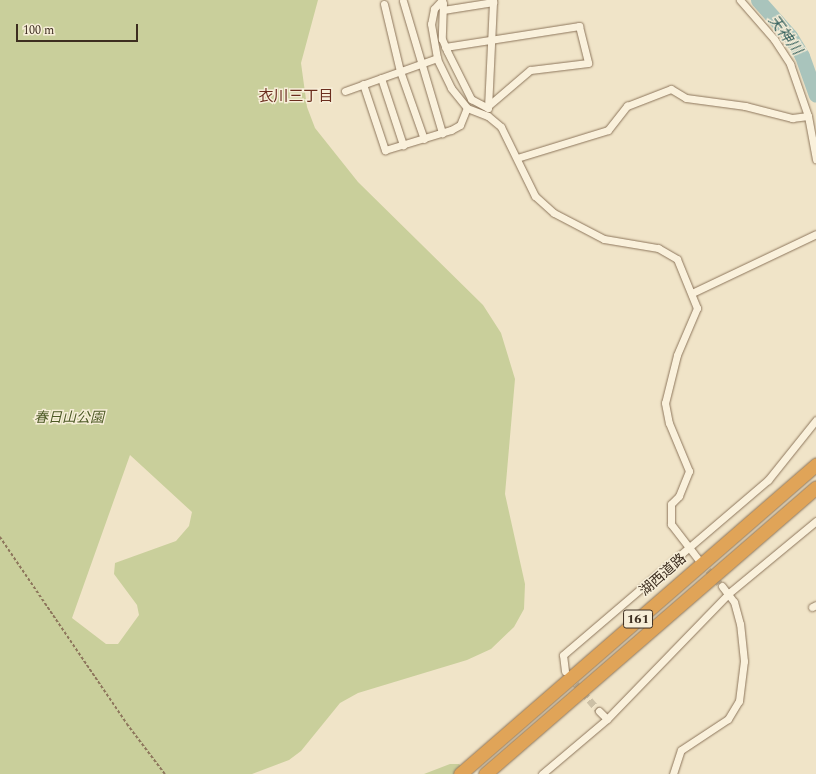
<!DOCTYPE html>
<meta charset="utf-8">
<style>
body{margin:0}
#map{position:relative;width:816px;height:774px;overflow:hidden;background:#f0e4c8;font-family:Spectral,"Noto Sans JP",serif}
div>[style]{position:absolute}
.green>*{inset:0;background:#c9cf9b}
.river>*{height:15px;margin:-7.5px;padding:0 7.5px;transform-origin:7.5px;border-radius:7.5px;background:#a9c4bc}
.street-tunnel>*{height:7px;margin-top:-3.5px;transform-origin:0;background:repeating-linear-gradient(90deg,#ccc0a6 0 7px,transparent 0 10.5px)}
.path>*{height:1.5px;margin-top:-0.75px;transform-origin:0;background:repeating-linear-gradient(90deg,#8d765c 0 3px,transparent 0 5px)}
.roads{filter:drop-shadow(0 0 1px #8d765c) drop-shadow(0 0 1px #8d765c)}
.street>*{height:7px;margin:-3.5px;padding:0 3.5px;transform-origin:3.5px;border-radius:3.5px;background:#faf1dc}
.highway>*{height:13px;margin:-6.5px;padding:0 6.5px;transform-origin:6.5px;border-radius:6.5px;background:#e0a458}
span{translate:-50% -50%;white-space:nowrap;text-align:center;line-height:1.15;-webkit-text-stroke:3px #f7eed8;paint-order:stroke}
.shield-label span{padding:1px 3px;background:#f7eed8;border:1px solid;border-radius:3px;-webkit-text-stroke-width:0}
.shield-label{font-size:13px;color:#3d2e20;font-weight:700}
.park-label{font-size:14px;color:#4d5a26;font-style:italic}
.street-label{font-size:14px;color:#3d2e20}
.water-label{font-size:15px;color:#2f5d5a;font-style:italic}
.neighbourhood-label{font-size:15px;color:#6b2e1e}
.scale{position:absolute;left:16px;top:24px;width:122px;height:18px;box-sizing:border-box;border:2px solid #3d2e20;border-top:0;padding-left:5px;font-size:12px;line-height:14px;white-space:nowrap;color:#3d2e20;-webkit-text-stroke:3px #f7eed8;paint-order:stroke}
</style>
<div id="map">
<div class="green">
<div style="clip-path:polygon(evenodd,0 0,318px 0,301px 63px,307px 107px,315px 128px,358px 182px,483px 305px,501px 333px,515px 379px,505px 494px,525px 584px,524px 609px,514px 627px,491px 649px,467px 660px,358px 693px,340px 703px,301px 751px,289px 760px,252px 774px,0 774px,0 0,130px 455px,192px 512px,189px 526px,176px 541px,115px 563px,114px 574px,137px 605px,139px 615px,118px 644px,106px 644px,72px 618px,130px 455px)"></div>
<div style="clip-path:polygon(450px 764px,459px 764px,469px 774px,424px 774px)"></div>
</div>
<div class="river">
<div style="left:758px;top:0;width:48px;rotate:48.4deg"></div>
<div style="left:790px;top:36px;width:23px;rotate:59deg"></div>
<div style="left:802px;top:56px;width:41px;rotate:70.3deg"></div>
</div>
<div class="street-tunnel">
<div style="left:701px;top:562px;width:32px;rotate:49deg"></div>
<div style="left:569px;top:676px;width:46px;rotate:49.4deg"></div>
</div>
<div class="path">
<div style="left:0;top:537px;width:226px;rotate:55.8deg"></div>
<div style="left:127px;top:724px;width:63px;rotate:52.8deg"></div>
</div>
<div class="roads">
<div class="street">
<div style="left:442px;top:0;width:12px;rotate:132deg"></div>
<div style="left:434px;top:9px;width:15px;rotate:101deg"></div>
<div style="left:431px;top:24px;width:36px;rotate:80deg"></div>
<div style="left:437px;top:59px;width:32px;rotate:64deg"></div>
<div style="left:451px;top:88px;width:26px;rotate:51deg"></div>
<div style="left:467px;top:108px;width:22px;rotate:21deg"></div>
<div style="left:488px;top:116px;width:17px;rotate:40deg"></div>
<div style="left:501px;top:127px;width:77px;rotate:63.8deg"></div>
<div style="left:535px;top:196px;width:25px;rotate:42deg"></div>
<div style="left:554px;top:213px;width:56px;rotate:27.5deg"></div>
<div style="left:604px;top:239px;width:55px;rotate:9.5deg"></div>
<div style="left:658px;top:248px;width:22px;rotate:30deg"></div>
<div style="left:677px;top:259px;width:53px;rotate:67.8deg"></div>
<div style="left:697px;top:308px;width:51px;rotate:113.1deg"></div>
<div style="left:677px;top:355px;width:49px;rotate:104deg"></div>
<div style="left:665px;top:403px;width:20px;rotate:79deg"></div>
<div style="left:669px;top:423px;width:52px;rotate:67.4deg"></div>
<div style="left:689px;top:471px;width:27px;rotate:112deg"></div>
<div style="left:679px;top:496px;width:11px;rotate:135deg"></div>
<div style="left:671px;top:504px;width:20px;rotate:90deg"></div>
<div style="left:671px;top:524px;width:44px;rotate:52.4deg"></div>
<div style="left:740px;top:0;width:52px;rotate:48.9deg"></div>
<div style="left:774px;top:39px;width:30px;rotate:57deg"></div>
<div style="left:790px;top:64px;width:55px;rotate:70.9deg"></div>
<div style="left:808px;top:116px;width:44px;rotate:79.5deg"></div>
<div style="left:403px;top:1px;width:138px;rotate:73.5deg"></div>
<div style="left:443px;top:3px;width:36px;rotate:92deg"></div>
<div style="left:442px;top:39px;width:13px;rotate:67deg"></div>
<div style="left:447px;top:51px;width:54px;rotate:63.4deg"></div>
<div style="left:471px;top:99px;width:19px;rotate:28deg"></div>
<div style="left:384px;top:4px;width:69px;rotate:76.6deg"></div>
<div style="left:400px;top:71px;width:72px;rotate:70.6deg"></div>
<div style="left:443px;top:10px;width:51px;rotate:-9.1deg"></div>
<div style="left:445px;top:47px;width:136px;rotate:-8.9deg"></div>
<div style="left:579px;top:26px;width:38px;rotate:76deg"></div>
<div style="left:588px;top:63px;width:58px;rotate:173.1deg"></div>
<div style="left:530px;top:70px;width:54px;rotate:139.5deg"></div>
<div style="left:381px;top:78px;width:71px;rotate:71.8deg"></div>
<div style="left:363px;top:84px;width:70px;rotate:71.6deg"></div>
<div style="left:385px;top:150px;width:69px;rotate:-16.9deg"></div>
<div style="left:451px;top:130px;width:10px;rotate:-29deg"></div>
<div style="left:460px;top:125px;width:18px;rotate:-68deg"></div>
<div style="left:345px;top:91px;width:98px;rotate:-19.7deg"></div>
<div style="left:488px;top:108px;width:108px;rotate:-87.3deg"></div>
<div style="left:517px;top:158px;width:95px;rotate:-17.1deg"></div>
<div style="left:608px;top:130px;width:31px;rotate:-52deg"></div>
<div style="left:627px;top:106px;width:47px;rotate:-21.1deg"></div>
<div style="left:671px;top:89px;width:17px;rotate:31deg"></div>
<div style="left:686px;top:98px;width:60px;rotate:7.7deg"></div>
<div style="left:745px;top:106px;width:49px;rotate:14.3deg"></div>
<div style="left:792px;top:118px;width:16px;rotate:-7deg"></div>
<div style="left:692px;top:293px;width:137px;rotate:-25.4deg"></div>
<div style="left:812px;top:607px;width:4px;rotate:-27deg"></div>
<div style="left:565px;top:671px;width:16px;rotate:-97deg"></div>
<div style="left:563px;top:655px;width:270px;rotate:-40.5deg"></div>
<div style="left:768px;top:480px;width:77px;rotate:-51.3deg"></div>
<div style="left:599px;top:711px;width:11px;rotate:45deg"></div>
<div style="left:542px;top:774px;width:85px;rotate:-40.2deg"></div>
<div style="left:607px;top:719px;width:175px;rotate:-45.9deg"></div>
<div style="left:729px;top:593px;width:113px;rotate:-39.6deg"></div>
<div style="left:673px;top:774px;width:25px;rotate:-72deg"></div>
<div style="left:681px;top:750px;width:56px;rotate:-33.4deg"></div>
<div style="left:728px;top:719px;width:21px;rotate:-59deg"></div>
<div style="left:739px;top:701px;width:40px;rotate:-82.9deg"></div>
<div style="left:744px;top:661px;width:37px;rotate:-96deg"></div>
<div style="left:740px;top:624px;width:23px;rotate:-105deg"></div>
<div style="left:734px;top:602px;width:20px;rotate:-127deg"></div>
</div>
<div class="highway">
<div style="left:460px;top:774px;width:472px;rotate:-41deg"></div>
<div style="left:485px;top:774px;width:438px;rotate:-40.9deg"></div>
</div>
</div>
<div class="shield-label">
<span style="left:638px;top:619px">161</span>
</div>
<div class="park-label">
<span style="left:69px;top:418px">春日山公園</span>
</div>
<div class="street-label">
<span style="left:663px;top:575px;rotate:-41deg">湖西道路</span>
</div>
<div class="water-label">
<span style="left:785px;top:35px;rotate:53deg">天神川</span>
</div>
<div class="neighbourhood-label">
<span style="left:296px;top:97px">衣川三丁目</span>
</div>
<div class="scale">100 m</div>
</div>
